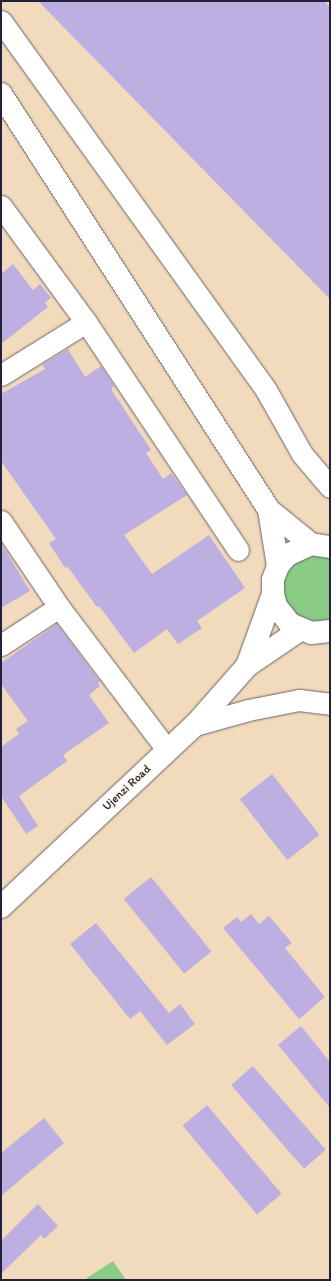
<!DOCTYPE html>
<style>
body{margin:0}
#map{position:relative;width:331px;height:1281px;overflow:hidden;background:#f2dbbc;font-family:Itim,sans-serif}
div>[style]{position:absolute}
.green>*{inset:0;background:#8acc85}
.building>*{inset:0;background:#beafe3;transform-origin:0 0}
.roads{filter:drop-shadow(0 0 1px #6b6368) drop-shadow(0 0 1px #6b6368)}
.street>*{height:21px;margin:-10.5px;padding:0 10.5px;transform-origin:10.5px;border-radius:10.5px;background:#fff}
.secondary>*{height:22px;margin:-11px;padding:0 11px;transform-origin:11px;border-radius:11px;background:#fff}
span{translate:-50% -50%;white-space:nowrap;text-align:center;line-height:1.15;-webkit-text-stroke:3px #fcf5e5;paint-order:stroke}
.street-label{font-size:12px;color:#22223b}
.frame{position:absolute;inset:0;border:2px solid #22223b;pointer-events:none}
</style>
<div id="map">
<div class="green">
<div style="clip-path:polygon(307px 553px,330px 554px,330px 620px,322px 623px,299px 618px,284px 599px,284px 576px,289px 566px)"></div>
<div style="clip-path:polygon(113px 1261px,126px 1280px,84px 1280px)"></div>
</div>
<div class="building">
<div style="clip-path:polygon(38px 1px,324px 1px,330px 7px,330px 299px)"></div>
<div style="clip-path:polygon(13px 264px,33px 290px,40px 284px,51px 298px,45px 303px,48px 307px,1px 344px,1px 274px)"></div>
<div style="clip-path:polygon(68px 349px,85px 377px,101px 366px,114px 386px,111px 389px,151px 450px,146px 453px,163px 479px,171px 473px,187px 495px,124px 535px,152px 574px,209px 535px,245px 588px,197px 621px,202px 628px,178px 644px,167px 629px,134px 653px,99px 606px,97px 607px,67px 566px,65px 568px,49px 543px,56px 539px,1px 461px,1px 394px,45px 369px,42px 365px)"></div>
<div style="clip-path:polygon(1px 543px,30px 591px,1px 608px)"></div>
<div style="clip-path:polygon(57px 624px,100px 682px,98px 683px,100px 686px,89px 695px,109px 723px,63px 755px,67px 761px,19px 796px,38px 826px,26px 834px,1px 796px,1px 747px,19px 734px,16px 729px,28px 721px,1px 684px,1px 663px)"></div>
<div style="left:272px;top:774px;width:77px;height:41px;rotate:52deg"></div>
<div style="left:151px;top:877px;width:96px;height:35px;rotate:51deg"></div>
<div style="clip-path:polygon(251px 914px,259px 924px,269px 916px,292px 943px,285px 948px,325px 997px,299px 1019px,223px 928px,237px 917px,241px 922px)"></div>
<div style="clip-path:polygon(96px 923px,169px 1013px,180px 1004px,195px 1024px,167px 1045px,140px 1011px,130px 1019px,70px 944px)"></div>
<div style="clip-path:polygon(301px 1026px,330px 1062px,330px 1108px,278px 1045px)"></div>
<div style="left:253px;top:1066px;width:111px;height:29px;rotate:49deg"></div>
<div style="left:207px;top:1105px;width:116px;height:32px;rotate:50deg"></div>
<div style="clip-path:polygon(44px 1118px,64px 1143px,1px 1196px,1px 1153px)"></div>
<div style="clip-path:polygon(38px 1204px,58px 1226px,44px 1239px,41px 1235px,1px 1274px,1px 1241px)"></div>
</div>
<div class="roads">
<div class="street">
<div style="left:1px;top:21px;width:454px;rotate:54.3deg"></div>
<div style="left:266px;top:390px;width:73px;rotate:60.6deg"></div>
<div style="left:302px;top:454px;width:43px;rotate:49.7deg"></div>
<div style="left:1px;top:206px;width:144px;rotate:53.8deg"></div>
<div style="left:86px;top:322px;width:274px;rotate:56.3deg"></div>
<div style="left:1px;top:375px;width:100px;rotate:-31.9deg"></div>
<div style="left:1px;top:521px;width:104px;rotate:56deg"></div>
<div style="left:59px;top:607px;width:179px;rotate:52.9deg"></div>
<div style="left:1px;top:645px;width:69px;rotate:-33.2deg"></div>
<div style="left:195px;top:725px;width:55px;rotate:-15.8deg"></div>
<div style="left:248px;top:710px;width:52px;rotate:-11.1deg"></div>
<div style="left:299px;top:700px;width:31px;rotate:7deg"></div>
</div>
<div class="secondary">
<div style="left:1px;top:94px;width:495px;rotate:57.2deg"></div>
<div style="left:269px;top:510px;width:54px;rotate:39deg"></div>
<div style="left:269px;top:510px;width:57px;rotate:80.9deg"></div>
<div style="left:330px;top:547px;width:19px;rotate:-171deg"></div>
<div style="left:311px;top:544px;width:26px;rotate:155deg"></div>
<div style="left:287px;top:555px;width:14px;rotate:129deg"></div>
<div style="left:278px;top:566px;width:15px;rotate:110deg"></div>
<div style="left:273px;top:580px;width:14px;rotate:90deg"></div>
<div style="left:273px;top:594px;width:12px;rotate:76deg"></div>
<div style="left:276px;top:606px;width:23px;rotate:52deg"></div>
<div style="left:290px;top:624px;width:23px;rotate:23deg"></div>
<div style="left:311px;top:633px;width:19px;rotate:-6deg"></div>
<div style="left:247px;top:666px;width:77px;rotate:-70.1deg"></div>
<div style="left:1px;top:907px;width:266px;rotate:-43.2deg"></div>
<div style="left:195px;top:725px;width:79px;rotate:-48.6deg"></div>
<div style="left:247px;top:666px;width:64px;rotate:-34.2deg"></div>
</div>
</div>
<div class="street-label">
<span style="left:127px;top:788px;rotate:-43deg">Ujenzi Road</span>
</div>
<div class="frame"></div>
</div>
